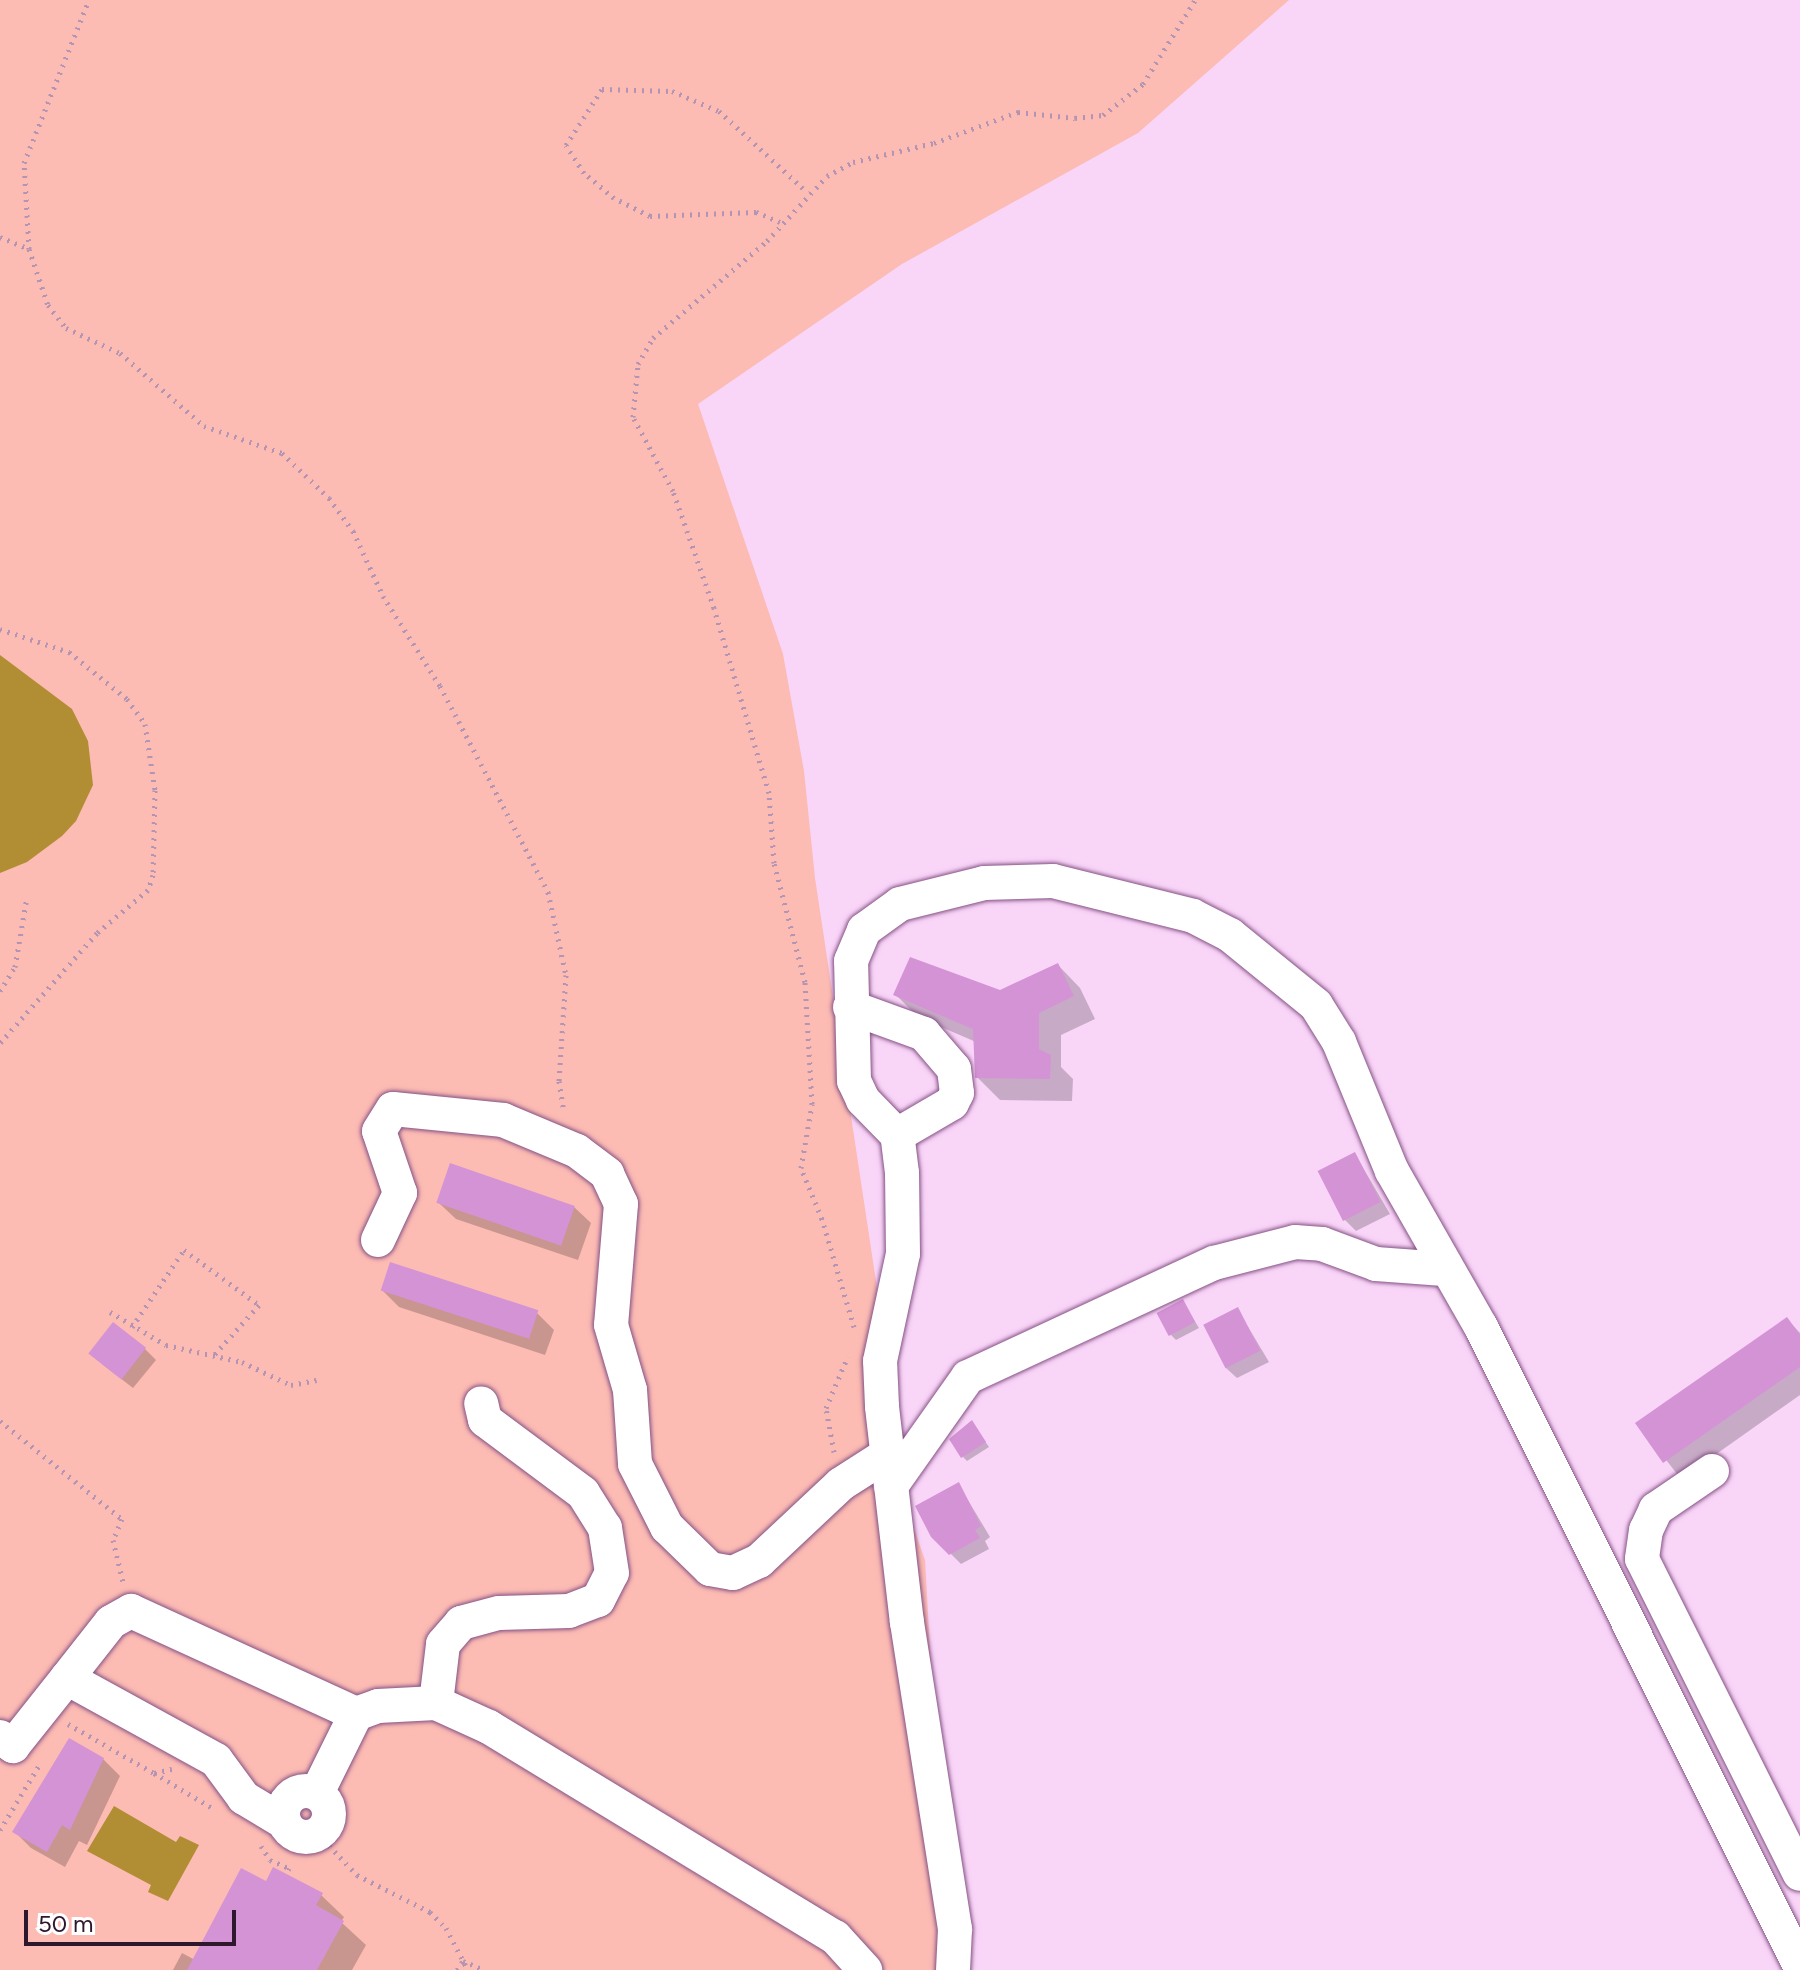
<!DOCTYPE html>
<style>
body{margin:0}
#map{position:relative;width:1800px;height:1970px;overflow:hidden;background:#f9d5f8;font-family:Figtree,sans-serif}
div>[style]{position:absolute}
.green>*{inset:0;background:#fcbbb3}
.water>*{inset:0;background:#b18e33}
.shadow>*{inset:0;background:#0003}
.building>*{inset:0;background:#d493d4;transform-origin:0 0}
.path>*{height:5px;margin-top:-2.5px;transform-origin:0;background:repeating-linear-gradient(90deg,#b394b2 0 2px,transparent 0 8px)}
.roads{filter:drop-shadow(0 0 2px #855185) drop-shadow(0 0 2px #855185)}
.minor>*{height:34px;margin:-17px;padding:0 17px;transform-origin:17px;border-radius:17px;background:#fff}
.minor>.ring{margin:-17px;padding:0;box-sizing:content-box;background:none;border:34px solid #fff;border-radius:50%}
span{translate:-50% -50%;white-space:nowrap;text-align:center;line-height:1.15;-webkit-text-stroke:7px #fff;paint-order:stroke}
.scale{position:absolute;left:24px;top:1910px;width:212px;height:36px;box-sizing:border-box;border:4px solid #2d182d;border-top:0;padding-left:10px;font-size:24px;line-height:28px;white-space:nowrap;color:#2d182d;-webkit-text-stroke:6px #fff;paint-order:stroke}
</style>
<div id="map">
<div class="green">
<div style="clip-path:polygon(0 0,1289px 0,1138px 133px,902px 264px,698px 404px,783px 654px,804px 771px,815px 878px,913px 1526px,925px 1560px,935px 1737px,967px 1970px,0 1970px)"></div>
</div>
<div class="water">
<div style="clip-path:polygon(0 655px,72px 709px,88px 741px,93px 785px,76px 821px,62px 836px,27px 862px,0 873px)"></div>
<div style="clip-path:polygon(114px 1806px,176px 1842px,180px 1836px,199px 1845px,168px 1901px,148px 1892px,151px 1885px,87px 1851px)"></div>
</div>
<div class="shadow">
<div style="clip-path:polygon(1058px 965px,1080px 988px,1095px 1019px,1061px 1035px,1061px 1067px,1073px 1079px,1072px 1101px,1000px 1100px,977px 1077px,976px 1042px,918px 1017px,895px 994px,1000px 992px)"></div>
<div style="clip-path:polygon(1355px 1154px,1390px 1214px,1356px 1231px,1345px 1220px)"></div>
<div style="clip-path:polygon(439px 1203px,574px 1207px,591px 1223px,578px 1260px,456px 1219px)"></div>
<div style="clip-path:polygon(382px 1290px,537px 1313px,554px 1330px,545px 1355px,399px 1307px)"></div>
<div style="clip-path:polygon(1183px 1302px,1199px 1328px,1176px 1340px,1171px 1335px)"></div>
<div style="clip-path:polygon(1238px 1310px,1269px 1362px,1237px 1378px,1226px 1368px)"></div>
<div style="clip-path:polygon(1787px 1319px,1800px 1333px,1800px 1395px,1681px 1479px,1638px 1424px)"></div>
<div style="clip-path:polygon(145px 1349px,156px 1360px,133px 1388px,102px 1364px)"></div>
<div style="clip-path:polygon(972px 1422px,989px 1447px,967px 1461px,963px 1457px)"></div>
<div style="clip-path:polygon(959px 1485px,990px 1537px,985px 1541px,989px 1549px,961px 1564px,933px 1536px)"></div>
<div style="clip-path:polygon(103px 1759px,120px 1776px,87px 1845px,79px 1841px,65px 1867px,31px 1848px,14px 1831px)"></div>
<div style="clip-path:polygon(267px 1884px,321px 1895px,344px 1917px,341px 1922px,366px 1945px,352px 1970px,173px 1970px,182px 1953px,195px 1960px)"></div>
</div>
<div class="building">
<div style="clip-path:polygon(910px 957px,1000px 990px,1058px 963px,1074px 996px,1039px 1013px,1039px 1049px,1051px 1055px,1050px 1079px,975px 1078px,973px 1029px,893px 995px)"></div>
<div style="left:1355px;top:1152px;width:56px;height:42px;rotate:63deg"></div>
<div style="left:450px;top:1163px;width:132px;height:42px;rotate:19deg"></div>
<div style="left:390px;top:1262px;width:156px;height:30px;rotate:18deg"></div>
<div style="left:1183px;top:1299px;width:26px;height:30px;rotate:62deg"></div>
<div style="left:1238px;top:1307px;width:49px;height:39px;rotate:63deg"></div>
<div style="clip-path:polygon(1787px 1317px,1800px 1335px,1800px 1367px,1663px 1463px,1635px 1423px)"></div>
<div style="left:113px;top:1322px;width:42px;height:40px;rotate:38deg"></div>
<div style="clip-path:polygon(972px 1420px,986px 1442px,961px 1458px,949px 1439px)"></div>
<div style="clip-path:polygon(959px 1482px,981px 1526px,975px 1530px,980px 1538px,949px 1555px,931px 1537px,915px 1506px)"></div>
<div style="clip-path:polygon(69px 1738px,104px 1758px,70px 1830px,62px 1825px,47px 1852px,12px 1832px)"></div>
<div style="clip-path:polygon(273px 1867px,323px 1893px,316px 1905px,344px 1921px,317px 1970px,187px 1970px,241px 1868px,266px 1881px)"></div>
</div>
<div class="path">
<div style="left:780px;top:222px;width:26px;rotate:-157deg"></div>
<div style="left:756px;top:212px;width:106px;rotate:177.8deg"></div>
<div style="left:650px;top:216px;width:40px;rotate:-153.4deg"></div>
<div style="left:614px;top:198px;width:39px;rotate:-140deg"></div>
<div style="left:584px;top:173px;width:33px;rotate:-123deg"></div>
<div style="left:566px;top:145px;width:67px;rotate:-57.3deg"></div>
<div style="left:602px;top:89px;width:70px;rotate:1.6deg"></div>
<div style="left:672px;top:91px;width:51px;rotate:23.1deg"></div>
<div style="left:719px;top:111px;width:120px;rotate:42.6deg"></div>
<div style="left:0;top:237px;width:31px;rotate:22deg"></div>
<div style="left:29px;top:249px;width:59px;rotate:71.3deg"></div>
<div style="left:48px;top:305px;width:29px;rotate:52deg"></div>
<div style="left:66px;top:328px;width:60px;rotate:24.8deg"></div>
<div style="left:120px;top:353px;width:111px;rotate:41deg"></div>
<div style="left:204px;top:426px;width:83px;rotate:19.1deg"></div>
<div style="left:282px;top:453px;width:65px;rotate:43.8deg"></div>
<div style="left:329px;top:498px;width:41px;rotate:54deg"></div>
<div style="left:353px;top:531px;width:72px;rotate:65.2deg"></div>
<div style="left:383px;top:596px;width:107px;rotate:57.7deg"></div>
<div style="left:440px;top:686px;width:233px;rotate:62.3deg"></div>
<div style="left:548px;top:892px;width:85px;rotate:77.8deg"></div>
<div style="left:566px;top:975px;width:106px;rotate:93.8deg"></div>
<div style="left:559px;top:1081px;width:30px;rotate:81deg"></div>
<div style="left:29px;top:249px;width:86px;rotate:-93.3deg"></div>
<div style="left:24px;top:163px;width:175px;rotate:-68.3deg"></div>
<div style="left:0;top:629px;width:73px;rotate:18.4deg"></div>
<div style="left:69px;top:652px;width:75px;rotate:39deg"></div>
<div style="left:127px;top:699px;width:31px;rotate:54deg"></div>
<div style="left:145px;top:724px;width:67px;rotate:81.4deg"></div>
<div style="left:155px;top:790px;width:85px;rotate:91.3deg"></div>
<div style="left:153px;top:875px;width:16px;rotate:108deg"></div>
<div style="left:148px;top:890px;width:67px;rotate:139.9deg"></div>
<div style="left:97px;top:933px;width:147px;rotate:131.4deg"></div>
<div style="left:0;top:991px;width:28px;rotate:-58deg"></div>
<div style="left:15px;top:967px;width:71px;rotate:-80.3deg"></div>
<div style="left:110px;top:1312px;width:65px;rotate:30.5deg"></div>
<div style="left:166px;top:1345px;width:78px;rotate:12.6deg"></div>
<div style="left:242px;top:1362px;width:54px;rotate:25.1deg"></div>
<div style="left:291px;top:1385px;width:26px;rotate:-11deg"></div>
<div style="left:132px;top:1327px;width:93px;rotate:-56deg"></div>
<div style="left:184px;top:1250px;width:93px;rotate:36.3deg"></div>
<div style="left:259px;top:1305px;width:69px;rotate:132deg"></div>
<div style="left:854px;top:1327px;width:113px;rotate:-106.5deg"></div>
<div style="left:822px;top:1219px;width:55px;rotate:-112.4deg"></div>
<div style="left:801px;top:1168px;width:65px;rotate:-80.2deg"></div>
<div style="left:812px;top:1104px;width:122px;rotate:-93.3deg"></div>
<div style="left:805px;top:982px;width:123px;rotate:-104.6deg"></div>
<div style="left:774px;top:863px;width:70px;rotate:-94.1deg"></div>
<div style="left:769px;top:793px;width:193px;rotate:-106.6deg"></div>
<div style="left:714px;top:608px;width:124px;rotate:-109.3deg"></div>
<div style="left:673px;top:491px;width:84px;rotate:-118.4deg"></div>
<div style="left:633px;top:417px;width:53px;rotate:-84.6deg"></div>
<div style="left:638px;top:364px;width:30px;rotate:-60deg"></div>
<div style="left:653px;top:338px;width:150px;rotate:-40.4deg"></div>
<div style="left:767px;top:241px;width:88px;rotate:-47.3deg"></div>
<div style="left:827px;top:176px;width:30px;rotate:-28deg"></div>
<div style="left:853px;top:162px;width:83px;rotate:-13.2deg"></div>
<div style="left:934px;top:143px;width:90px;rotate:-20.3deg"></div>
<div style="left:1018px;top:112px;width:57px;rotate:6deg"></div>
<div style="left:1075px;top:118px;width:28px;rotate:-6deg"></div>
<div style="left:1103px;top:115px;width:51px;rotate:-37.8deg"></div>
<div style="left:1143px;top:84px;width:99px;rotate:-58.2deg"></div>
<div style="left:0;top:1421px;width:156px;rotate:38.8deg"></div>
<div style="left:122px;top:1519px;width:23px;rotate:113deg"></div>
<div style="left:113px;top:1540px;width:43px;rotate:76.6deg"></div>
<div style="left:834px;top:1452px;width:45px;rotate:-100.3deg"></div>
<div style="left:826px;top:1408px;width:56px;rotate:-67.1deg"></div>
<div style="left:68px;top:1724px;width:99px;rotate:29.7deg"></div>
<div style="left:172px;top:1769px;width:18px;rotate:167deg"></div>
<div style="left:154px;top:1773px;width:68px;rotate:31.1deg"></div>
<div style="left:0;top:1830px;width:77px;rotate:-58.8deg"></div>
<div style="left:318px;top:1834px;width:57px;rotate:46.4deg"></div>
<div style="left:357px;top:1875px;width:82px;rotate:26.9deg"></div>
<div style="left:430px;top:1912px;width:23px;rotate:45deg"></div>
<div style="left:446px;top:1928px;width:47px;rotate:62.4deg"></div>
<div style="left:261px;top:1846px;width:17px;rotate:57deg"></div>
<div style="left:270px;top:1860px;width:21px;rotate:23deg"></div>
<div style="left:289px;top:1868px;width:7px;rotate:117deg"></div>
<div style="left:457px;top:1970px;width:11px;rotate:-56deg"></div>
<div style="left:463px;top:1961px;width:24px;rotate:22deg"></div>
</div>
<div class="roads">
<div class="minor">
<div style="left:850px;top:1007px;width:79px;rotate:20deg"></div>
<div style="left:924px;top:1034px;width:46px;rotate:49.4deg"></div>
<div style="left:954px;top:1069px;width:24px;rotate:83deg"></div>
<div style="left:957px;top:1093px;width:11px;rotate:117deg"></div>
<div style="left:952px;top:1103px;width:64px;rotate:149.8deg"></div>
<div style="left:378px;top:1240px;width:52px;rotate:-64.9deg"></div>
<div style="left:400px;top:1193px;width:65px;rotate:-108.7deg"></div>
<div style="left:379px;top:1131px;width:26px;rotate:-58deg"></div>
<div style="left:393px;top:1109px;width:111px;rotate:5.7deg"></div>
<div style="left:503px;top:1120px;width:80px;rotate:22.7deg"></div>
<div style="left:577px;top:1151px;width:38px;rotate:37deg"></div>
<div style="left:607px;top:1174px;width:33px;rotate:65deg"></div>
<div style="left:621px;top:1204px;width:121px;rotate:94.7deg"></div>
<div style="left:611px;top:1325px;width:68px;rotate:73.7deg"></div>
<div style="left:630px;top:1390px;width:74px;rotate:86.1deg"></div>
<div style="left:635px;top:1464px;width:71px;rotate:63.1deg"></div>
<div style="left:667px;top:1527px;width:60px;rotate:44.3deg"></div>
<div style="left:710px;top:1569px;width:23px;rotate:10deg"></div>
<div style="left:733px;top:1573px;width:29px;rotate:-25deg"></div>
<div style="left:759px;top:1561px;width:112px;rotate:-43.2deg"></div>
<div style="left:841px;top:1484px;width:56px;rotate:-32.6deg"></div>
<div style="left:1712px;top:1471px;width:68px;rotate:145.8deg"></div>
<div style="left:1656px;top:1509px;width:23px;rotate:115deg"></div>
<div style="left:1646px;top:1530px;width:29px;rotate:98deg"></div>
<div style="left:1642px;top:1559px;width:352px;rotate:63.4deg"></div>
<div style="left:891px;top:1486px;width:133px;rotate:-54.8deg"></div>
<div style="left:968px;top:1377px;width:271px;rotate:-24.9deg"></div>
<div style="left:1214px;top:1263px;width:84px;rotate:-14.5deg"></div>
<div style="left:1295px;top:1242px;width:27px;rotate:4deg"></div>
<div style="left:1322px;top:1244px;width:58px;rotate:20.3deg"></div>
<div style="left:1376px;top:1264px;width:68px;rotate:4.2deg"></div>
<div style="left:436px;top:1703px;width:59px;rotate:-83.2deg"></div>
<div style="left:443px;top:1644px;width:28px;rotate:-49deg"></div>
<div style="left:461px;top:1623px;width:39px;rotate:-15deg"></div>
<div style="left:499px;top:1613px;width:70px;rotate:-1.6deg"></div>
<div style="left:569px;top:1611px;width:31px;rotate:-21deg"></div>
<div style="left:598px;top:1600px;width:30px;rotate:-63deg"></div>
<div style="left:612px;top:1573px;width:46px;rotate:-98.8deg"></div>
<div style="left:605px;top:1528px;width:41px;rotate:-122.2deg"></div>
<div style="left:583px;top:1493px;width:122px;rotate:-143.3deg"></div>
<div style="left:485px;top:1420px;width:17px;rotate:-103deg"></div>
<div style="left:356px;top:1714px;width:23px;rotate:-20deg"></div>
<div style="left:378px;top:1706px;width:58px;rotate:-3deg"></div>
<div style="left:436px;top:1703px;width:58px;rotate:24.4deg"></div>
<div style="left:489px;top:1727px;width:405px;rotate:31.3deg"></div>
<div style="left:835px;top:1937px;width:45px;rotate:47.7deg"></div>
<div style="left:0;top:1737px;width:16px;rotate:35deg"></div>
<div style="left:13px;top:1746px;width:87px;rotate:-51.5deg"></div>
<div class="ring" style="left:283px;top:1791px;width:12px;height:12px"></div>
<div style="left:284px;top:1822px;width:47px;rotate:-149deg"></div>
<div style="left:244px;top:1798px;width:47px;rotate:-126.4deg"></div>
<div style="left:216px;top:1760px;width:170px;rotate:-151.2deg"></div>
<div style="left:67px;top:1678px;width:71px;rotate:-51.8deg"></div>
<div style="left:111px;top:1622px;width:23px;rotate:-29deg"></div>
<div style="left:131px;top:1611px;width:247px;rotate:24.6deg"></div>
<div style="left:356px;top:1714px;width:88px;rotate:116.3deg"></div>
<div style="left:953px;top:1970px;width:41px;rotate:-87.2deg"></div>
<div style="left:955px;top:1929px;width:310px;rotate:-98.9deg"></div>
<div style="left:907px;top:1623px;width:218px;rotate:-96.6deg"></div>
<div style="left:882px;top:1406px;width:45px;rotate:-92.5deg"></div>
<div style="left:880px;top:1361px;width:109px;rotate:-77.9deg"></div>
<div style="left:903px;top:1254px;width:81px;rotate:-90.7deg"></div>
<div style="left:902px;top:1173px;width:38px;rotate:-97deg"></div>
<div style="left:897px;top:1135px;width:49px;rotate:-134.2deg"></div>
<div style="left:863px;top:1100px;width:21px;rotate:-115deg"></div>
<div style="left:854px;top:1081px;width:120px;rotate:-91.4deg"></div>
<div style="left:851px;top:961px;width:34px;rotate:-67deg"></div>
<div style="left:864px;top:930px;width:44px;rotate:-35.8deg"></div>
<div style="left:900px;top:904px;width:87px;rotate:-14deg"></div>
<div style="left:984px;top:883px;width:69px;rotate:-1.7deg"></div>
<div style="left:1053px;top:881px;width:144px;rotate:14deg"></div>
<div style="left:1193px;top:916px;width:42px;rotate:27.2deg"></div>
<div style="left:1230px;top:935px;width:111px;rotate:39.1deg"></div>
<div style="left:1316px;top:1005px;width:44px;rotate:58.1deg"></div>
<div style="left:1339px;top:1042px;width:139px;rotate:67.7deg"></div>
<div style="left:1392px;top:1171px;width:180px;rotate:60.3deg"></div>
<div style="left:1481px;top:1327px;width:714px;rotate:63.47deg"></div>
</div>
</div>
<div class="scale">50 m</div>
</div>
